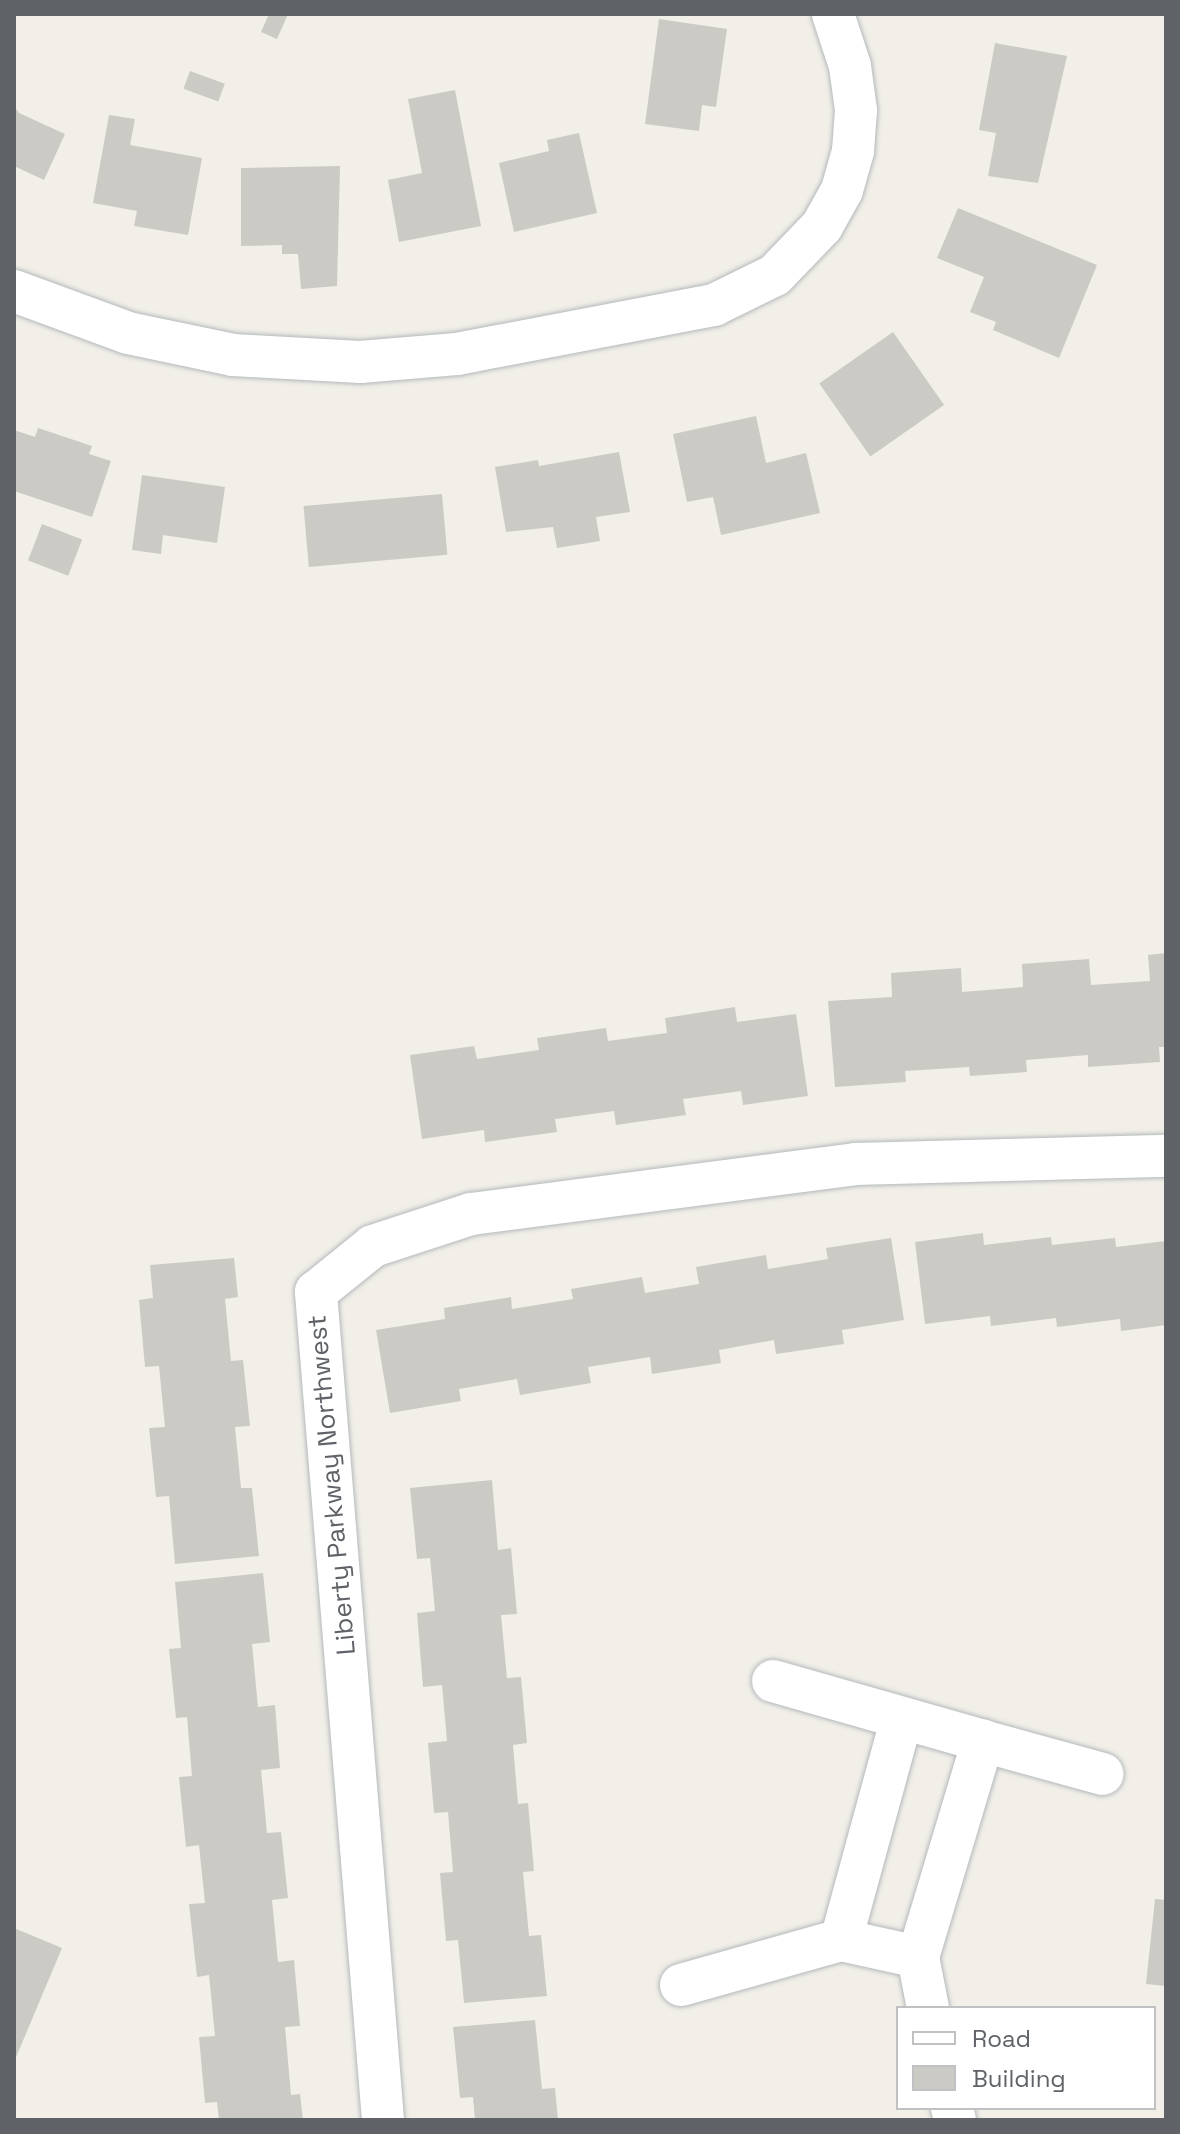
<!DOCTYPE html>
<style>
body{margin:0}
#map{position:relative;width:1180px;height:2134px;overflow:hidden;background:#f1efe8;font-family:"Space Grotesk",sans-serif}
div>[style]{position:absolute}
.building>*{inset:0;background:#cccac5;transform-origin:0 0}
.roads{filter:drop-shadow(0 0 2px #b5b8bc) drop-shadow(0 0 2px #b5b8bc)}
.minor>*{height:42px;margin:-21px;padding:0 21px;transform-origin:21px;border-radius:21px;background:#fff}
span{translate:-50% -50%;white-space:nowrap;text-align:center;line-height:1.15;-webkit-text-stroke:6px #fff;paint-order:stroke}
.street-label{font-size:26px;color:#5f6368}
.frame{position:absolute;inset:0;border:16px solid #5f6368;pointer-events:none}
.legend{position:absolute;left:896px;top:2006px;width:260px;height:104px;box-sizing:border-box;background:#fff;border:2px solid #bfc1c3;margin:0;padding:10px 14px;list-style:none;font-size:24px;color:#5f6368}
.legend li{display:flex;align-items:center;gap:16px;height:40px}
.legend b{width:40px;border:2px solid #bfc1c3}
</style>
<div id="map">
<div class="building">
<div style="clip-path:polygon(269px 14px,288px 14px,277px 39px,261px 32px)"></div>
<div style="clip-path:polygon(659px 19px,727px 29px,716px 107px,702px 105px,699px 131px,645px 124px)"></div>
<div style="clip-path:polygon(995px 43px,1067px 56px,1038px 183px,988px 176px,996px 133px,979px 130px)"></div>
<div style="left:190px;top:71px;width:37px;height:19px;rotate:20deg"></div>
<div style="clip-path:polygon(455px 90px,481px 226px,399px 242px,388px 180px,422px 173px,408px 99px)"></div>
<div style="clip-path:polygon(14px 106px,19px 113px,65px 134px,44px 180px,14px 166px)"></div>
<div style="clip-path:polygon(109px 115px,135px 119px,130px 145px,202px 158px,188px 235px,134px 226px,137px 211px,93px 203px)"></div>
<div style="clip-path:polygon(579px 133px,597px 213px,514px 232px,499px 163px,549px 151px,547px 140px)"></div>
<div style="clip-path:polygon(340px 166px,337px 286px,301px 289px,298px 254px,282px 254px,282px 245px,241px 246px,241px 168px)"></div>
<div style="clip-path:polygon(958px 208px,1097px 265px,1059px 358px,993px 330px,996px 322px,970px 312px,984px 277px,937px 258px)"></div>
<div style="left:893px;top:332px;width:89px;height:90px;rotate:55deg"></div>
<div style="clip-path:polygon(756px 416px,766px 463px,806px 453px,820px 513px,721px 535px,713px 497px,687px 502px,673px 434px)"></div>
<div style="clip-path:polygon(38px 428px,92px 446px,89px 454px,111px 461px,92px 517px,14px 491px,14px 430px,35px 437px)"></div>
<div style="clip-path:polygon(619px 452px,630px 512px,596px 517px,600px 541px,557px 548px,553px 527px,506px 532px,495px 467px,538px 460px,539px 466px)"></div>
<div style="clip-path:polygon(142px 475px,225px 487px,217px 543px,163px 535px,161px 554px,132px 550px)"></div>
<div style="left:442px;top:494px;width:61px;height:139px;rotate:85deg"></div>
<div style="left:42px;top:524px;width:43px;height:39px;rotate:21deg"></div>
<div style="clip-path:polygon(1166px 953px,1166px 1047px,1159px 1047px,1160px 1062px,1088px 1067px,1088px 1055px,1026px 1060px,1027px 1072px,970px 1076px,969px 1067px,905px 1071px,906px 1082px,835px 1087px,828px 1001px,892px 997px,891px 973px,961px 968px,962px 992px,1023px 987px,1022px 964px,1089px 959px,1091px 985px,1150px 981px,1148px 955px)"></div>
<div style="clip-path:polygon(735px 1007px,737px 1022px,796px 1014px,808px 1096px,743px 1105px,741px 1091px,683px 1099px,686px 1115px,616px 1125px,614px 1111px,555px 1119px,557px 1132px,485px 1142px,484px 1130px,422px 1139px,410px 1055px,474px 1046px,477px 1059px,539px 1050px,537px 1038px,606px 1028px,608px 1041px,667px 1033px,665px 1018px)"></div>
<div style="clip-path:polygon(983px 1233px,984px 1245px,1051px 1237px,1052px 1245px,1115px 1238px,1116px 1247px,1166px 1241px,1166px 1325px,1121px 1331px,1120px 1319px,1057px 1327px,1056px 1318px,991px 1326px,990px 1316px,925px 1324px,915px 1242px)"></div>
<div style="clip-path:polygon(891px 1238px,904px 1320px,842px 1330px,844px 1344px,776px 1354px,774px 1340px,719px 1350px,721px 1363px,652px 1374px,650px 1357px,588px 1367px,591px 1383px,520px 1395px,517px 1379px,459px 1389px,461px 1401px,390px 1413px,376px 1330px,445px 1319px,444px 1308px,511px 1297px,512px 1309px,573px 1299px,571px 1289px,642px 1277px,645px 1293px,699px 1284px,696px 1267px,766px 1255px,768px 1269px,828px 1259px,826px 1248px)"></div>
<div style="clip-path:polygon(234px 1258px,238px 1297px,225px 1299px,231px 1361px,243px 1360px,250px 1426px,235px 1427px,241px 1488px,252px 1488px,259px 1556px,175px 1564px,169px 1496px,156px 1497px,149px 1428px,165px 1427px,159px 1366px,145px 1367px,139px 1300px,153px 1298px,150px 1265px)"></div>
<div style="clip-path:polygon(492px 1480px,498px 1550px,511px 1548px,517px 1614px,501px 1615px,507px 1678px,521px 1677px,527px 1743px,513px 1745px,518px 1804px,528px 1803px,534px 1871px,523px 1872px,529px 1936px,541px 1935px,547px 1996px,464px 2003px,458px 1940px,446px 1941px,440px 1873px,453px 1872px,448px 1812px,434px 1813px,428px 1743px,447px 1741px,442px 1685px,423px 1687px,417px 1613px,435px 1611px,430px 1558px,417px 1559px,410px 1488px)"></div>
<div style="clip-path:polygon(263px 1573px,270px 1642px,252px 1644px,258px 1707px,275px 1705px,280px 1768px,261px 1770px,267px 1833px,281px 1832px,288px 1898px,272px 1900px,278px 1962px,294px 1960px,300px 2026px,285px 2027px,291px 2095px,300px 2094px,303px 2120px,219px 2120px,217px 2102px,205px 2103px,199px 2037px,215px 2036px,209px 1975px,197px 1977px,189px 1904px,205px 1903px,199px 1845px,186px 1847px,179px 1777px,192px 1776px,187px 1717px,176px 1718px,169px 1649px,181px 1648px,175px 1582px)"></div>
<div style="clip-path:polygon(1155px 1899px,1166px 1900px,1166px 1986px,1146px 1984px)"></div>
<div style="clip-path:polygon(14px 1928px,62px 1948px,14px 2062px)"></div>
<div style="clip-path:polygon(535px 2020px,542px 2089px,555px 2088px,558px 2120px,475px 2120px,473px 2097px,460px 2098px,453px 2027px)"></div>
</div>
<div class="roads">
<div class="minor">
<div style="left:14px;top:291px;width:121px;rotate:20.2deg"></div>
<div style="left:128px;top:333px;width:107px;rotate:11.8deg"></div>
<div style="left:233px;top:355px;width:127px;rotate:3.2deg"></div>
<div style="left:360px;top:362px;width:97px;rotate:-4.7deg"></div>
<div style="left:457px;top:354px;width:262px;rotate:-10.8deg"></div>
<div style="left:714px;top:305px;width:68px;rotate:-26.2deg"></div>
<div style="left:775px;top:275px;width:68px;rotate:-46.2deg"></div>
<div style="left:822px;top:226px;width:41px;rotate:-60.9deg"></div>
<div style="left:842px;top:190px;width:41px;rotate:-74.2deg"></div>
<div style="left:853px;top:151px;width:41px;rotate:-85.8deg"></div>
<div style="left:856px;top:110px;width:44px;rotate:-97.8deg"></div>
<div style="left:850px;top:66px;width:55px;rotate:-108.1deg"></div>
<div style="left:773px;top:1681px;width:218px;rotate:15.9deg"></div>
<div style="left:901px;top:1721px;width:227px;rotate:105.3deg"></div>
<div style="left:841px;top:1940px;width:79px;rotate:12.4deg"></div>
<div style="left:681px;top:1985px;width:166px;rotate:-15.7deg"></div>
<div style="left:928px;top:2008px;width:52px;rotate:-101.1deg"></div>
<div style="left:918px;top:1957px;width:226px;rotate:-73.3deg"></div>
<div style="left:983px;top:1741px;width:124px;rotate:15.4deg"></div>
<div style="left:952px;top:2108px;width:12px;rotate:76deg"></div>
<div style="left:383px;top:2120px;width:831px;rotate:-94.63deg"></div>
<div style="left:316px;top:1292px;width:73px;rotate:-38.9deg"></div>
<div style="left:373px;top:1246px;width:103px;rotate:-18.1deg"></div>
<div style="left:471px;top:1214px;width:388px;rotate:-7.4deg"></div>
<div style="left:856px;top:1164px;width:310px;rotate:-1.5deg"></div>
</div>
</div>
<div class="street-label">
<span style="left:332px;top:1485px;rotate:-95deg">Liberty Parkway Northwest</span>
</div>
<div class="frame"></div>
<ul class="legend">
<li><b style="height:10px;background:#fff"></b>Road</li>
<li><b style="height:22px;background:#cccac5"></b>Building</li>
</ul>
</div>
